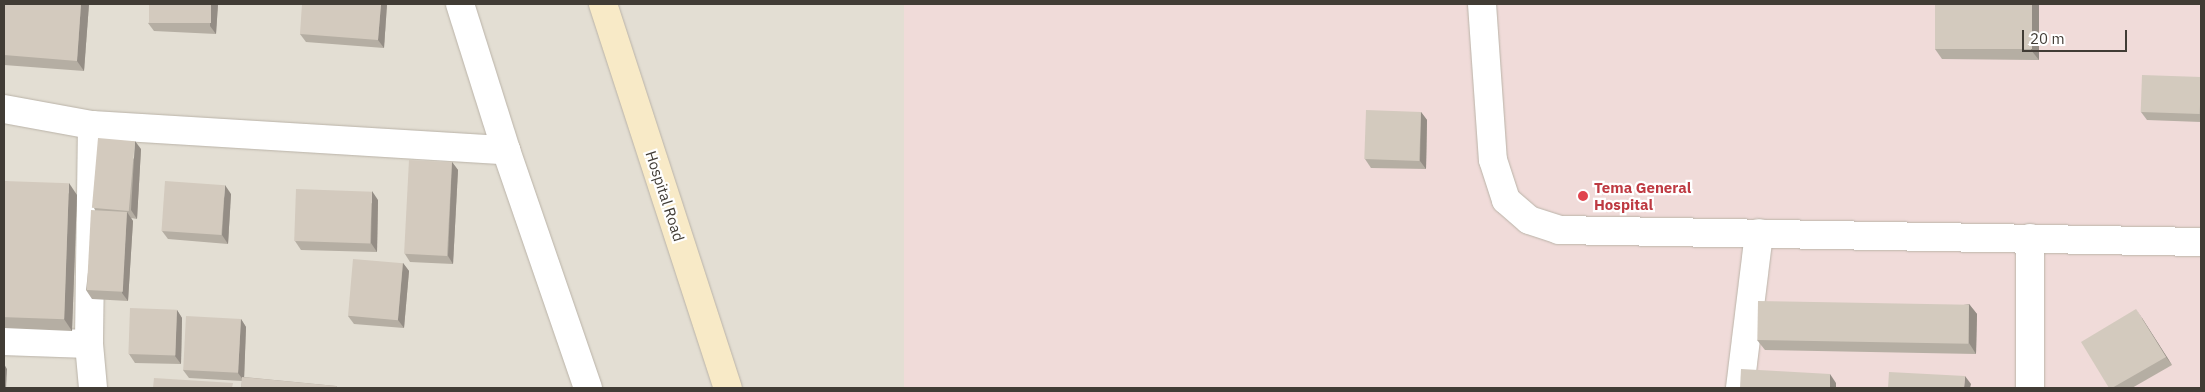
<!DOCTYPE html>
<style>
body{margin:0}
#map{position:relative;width:2205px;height:392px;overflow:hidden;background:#f0ece5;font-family:"IBM Plex Sans",sans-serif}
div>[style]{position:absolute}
.residential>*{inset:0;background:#e3ded3;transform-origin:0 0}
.medical>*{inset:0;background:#f0dbd9;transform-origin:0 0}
.roads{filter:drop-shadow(0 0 1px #bab3a8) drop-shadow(0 0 1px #bab3a8)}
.street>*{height:28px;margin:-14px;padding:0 14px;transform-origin:14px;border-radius:14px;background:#fff}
.secondary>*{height:28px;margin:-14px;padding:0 14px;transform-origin:14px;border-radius:14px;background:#f8eac7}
.wall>*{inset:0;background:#b5aea3}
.shaded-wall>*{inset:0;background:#948d85}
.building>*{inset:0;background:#d3cabe;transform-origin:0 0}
.dots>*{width:14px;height:14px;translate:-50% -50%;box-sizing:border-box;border:2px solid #fff;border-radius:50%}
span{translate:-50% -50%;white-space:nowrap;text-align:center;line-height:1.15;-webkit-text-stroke:4.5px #fff;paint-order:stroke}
.health-label{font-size:15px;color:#be3a42;font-weight:700}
.left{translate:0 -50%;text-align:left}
.street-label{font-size:15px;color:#413c35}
.frame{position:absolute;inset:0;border:5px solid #413c35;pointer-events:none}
.scale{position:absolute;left:2022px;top:30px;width:105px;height:22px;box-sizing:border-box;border:2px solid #413c35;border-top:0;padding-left:6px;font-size:15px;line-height:18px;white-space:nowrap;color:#413c35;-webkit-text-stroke:4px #fff;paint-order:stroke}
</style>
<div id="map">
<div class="residential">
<div style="left:4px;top:4px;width:2197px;height:384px"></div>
</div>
<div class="medical">
<div style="left:904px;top:4px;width:1297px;height:403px"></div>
</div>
<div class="roads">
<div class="street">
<div style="left:460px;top:4px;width:153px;rotate:72.5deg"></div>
<div style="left:506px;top:150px;width:252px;rotate:71deg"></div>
<div style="left:1482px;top:4px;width:156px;rotate:86deg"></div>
<div style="left:1493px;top:160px;width:42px;rotate:72deg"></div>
<div style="left:1506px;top:200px;width:30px;rotate:41deg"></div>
<div style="left:1529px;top:220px;width:32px;rotate:18deg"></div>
<div style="left:1559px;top:230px;width:642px;rotate:1.07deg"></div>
<div style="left:4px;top:109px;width:89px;rotate:10.3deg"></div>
<div style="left:92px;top:125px;width:415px;rotate:3.5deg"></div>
<div style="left:92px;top:125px;width:219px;rotate:90.8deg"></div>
<div style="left:89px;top:344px;width:44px;rotate:84.8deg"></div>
<div style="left:2030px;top:238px;width:150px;rotate:90deg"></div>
<div style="left:4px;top:341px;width:85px;rotate:2deg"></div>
<div style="left:1740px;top:388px;width:156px;rotate:-83deg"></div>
</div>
<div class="secondary">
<div style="left:603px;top:4px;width:404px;rotate:72deg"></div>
</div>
</div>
<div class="wall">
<div style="clip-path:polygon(4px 4px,89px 4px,84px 71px,4px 65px)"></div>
<div style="clip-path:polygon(218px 4px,216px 34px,154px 31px,148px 23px)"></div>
<div style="clip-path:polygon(387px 4px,384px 48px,306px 42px,300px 34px)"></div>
<div style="clip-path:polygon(1935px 4px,2039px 4px,2039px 60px,1942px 59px,1935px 49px)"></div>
<div style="clip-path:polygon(2201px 77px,2201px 122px,2147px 120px,2141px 112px)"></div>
<div style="clip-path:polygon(1421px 112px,1427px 120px,1426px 169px,1371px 168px,1365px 159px)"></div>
<div style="clip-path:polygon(141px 149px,137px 219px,131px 218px,133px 221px,128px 301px,92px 299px,86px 290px,95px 210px,94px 208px)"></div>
<div style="clip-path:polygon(452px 162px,458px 170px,453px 264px,410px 262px,405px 254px)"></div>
<div style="clip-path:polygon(4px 181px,77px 195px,72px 331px,4px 328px)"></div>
<div style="clip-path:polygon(231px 194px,228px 244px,168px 239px,162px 231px)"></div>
<div style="clip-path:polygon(378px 200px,377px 252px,301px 250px,295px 241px)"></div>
<div style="clip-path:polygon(403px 263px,409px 271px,404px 328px,354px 324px,348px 316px)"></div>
<div style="clip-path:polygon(1969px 304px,1977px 314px,1976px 354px,1765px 350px,1757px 340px)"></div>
<div style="clip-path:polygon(177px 310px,182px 318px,181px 364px,135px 363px,129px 354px)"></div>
<div style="clip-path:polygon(2142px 318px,2172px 365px,2132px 388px,2109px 388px)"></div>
<div style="clip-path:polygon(241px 319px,246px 327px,244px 377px,336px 386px,338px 388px,241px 388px,242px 381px,189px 378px,183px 370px)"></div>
</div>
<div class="shaded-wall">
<div style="clip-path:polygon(81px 4px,89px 4px,84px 71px,77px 61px)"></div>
<div style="clip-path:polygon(211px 4px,218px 4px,216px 34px,210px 26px)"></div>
<div style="clip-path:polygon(381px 4px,387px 4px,384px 48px,378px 40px)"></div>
<div style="clip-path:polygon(2032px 4px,2039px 4px,2039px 60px,2031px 50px)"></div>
<div style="clip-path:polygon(1421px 112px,1427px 120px,1426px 169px,1420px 161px)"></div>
<div style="clip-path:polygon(135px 141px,141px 149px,137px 219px,131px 210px)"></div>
<div style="clip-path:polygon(452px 162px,458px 170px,453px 264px,448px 256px)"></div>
<div style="clip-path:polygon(69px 183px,77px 195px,72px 331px,64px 319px)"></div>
<div style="clip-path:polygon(225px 185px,231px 194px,228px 244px,222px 235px)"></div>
<div style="clip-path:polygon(372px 191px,378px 200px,377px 252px,371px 243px)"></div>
<div style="clip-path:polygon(127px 212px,133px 221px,128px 301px,122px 293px)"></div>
<div style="clip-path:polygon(403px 263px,409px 271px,404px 328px,398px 320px)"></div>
<div style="clip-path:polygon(1969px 304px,1977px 314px,1976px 354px,1969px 343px)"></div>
<div style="clip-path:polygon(2136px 309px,2142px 318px,2172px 365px,2166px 357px)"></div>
<div style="clip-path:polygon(177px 310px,182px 318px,181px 364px,175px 356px)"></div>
<div style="clip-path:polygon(241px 319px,246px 327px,244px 381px,238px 373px)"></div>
<div style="clip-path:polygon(4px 364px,7px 369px,6px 388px,4px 388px)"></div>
<div style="clip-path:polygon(1830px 374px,1836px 383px,1836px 388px,1830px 388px)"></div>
<div style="clip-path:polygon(1965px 376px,1971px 384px,1970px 388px,1964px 388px)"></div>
</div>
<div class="building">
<div style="clip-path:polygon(4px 4px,81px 4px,77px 61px,4px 55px)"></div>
<div style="left:149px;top:4px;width:62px;height:19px"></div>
<div style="clip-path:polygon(302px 4px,381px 4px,378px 40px,300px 34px)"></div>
<div style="left:1935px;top:4px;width:97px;height:45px"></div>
<div style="left:2142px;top:75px;width:59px;height:37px;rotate:2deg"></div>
<div style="left:1366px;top:110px;width:55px;height:49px;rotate:2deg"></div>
<div style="left:98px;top:138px;width:37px;height:70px;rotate:5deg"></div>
<div style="left:409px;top:160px;width:43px;height:94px;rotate:3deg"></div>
<div style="left:4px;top:181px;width:65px;height:136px;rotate:2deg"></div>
<div style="left:165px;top:181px;width:60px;height:50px;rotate:4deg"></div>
<div style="left:296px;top:189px;width:76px;height:52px;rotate:2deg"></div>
<div style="left:91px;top:210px;width:36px;height:80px;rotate:3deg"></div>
<div style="left:353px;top:259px;width:50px;height:57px;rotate:5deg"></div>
<div style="left:1758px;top:301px;width:211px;height:39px;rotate:1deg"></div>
<div style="left:130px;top:308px;width:47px;height:46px;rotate:2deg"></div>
<div style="clip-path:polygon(2136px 309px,2166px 357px,2112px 388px,2109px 388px,2081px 342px)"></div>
<div style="left:186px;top:316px;width:55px;height:54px;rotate:3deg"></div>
<div style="clip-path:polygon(1741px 369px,1830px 374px,1830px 388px,1740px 388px)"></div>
<div style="clip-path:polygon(1889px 372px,1965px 376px,1964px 388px,1888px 388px)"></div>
<div style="clip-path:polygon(242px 377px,336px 386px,336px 388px,241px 388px)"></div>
<div style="clip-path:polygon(154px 378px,233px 383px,232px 388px,153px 388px)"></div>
</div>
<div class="dots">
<div style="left:1583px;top:196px;background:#e0444e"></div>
</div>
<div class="health-label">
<span class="left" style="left:1594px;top:196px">Tema General<br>Hospital</span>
</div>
<div class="street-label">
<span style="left:665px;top:196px;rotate:72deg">Hospital Road</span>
</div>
<div class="frame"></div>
<div class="scale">20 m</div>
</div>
